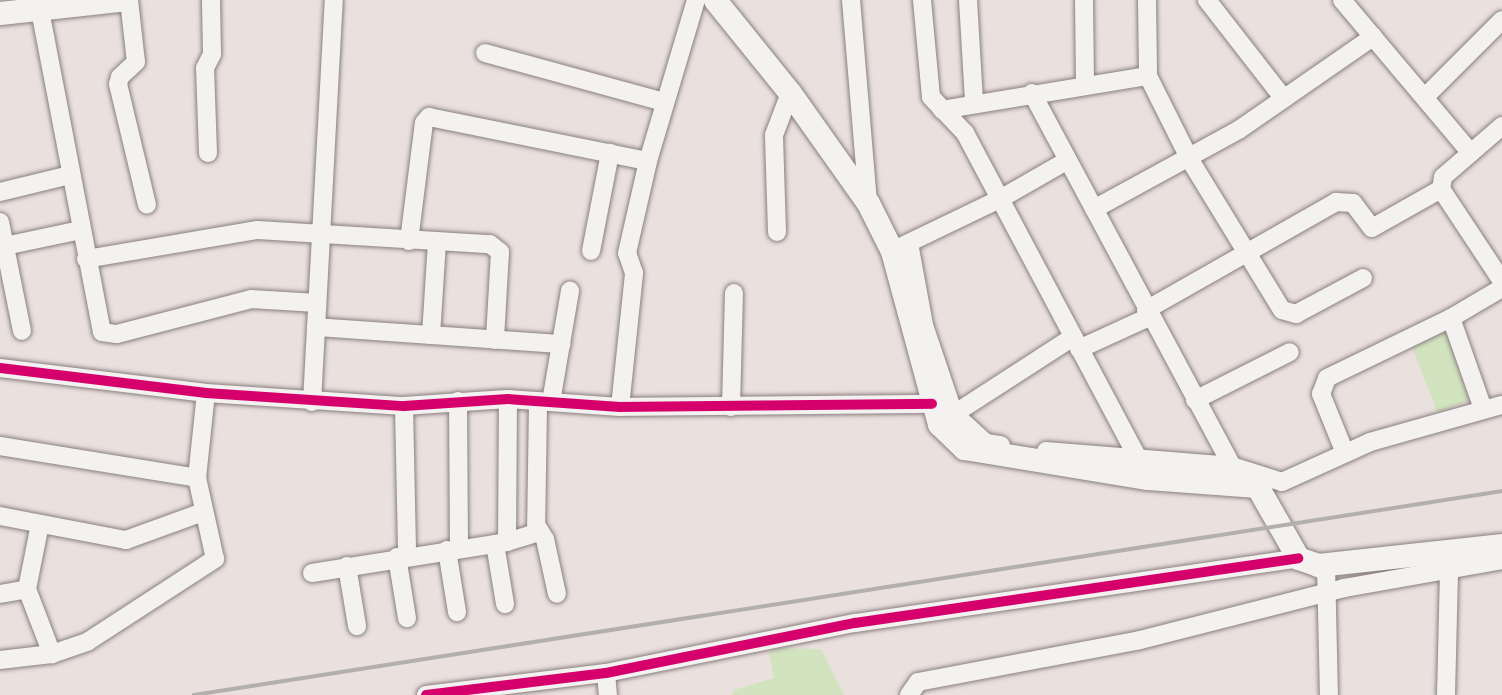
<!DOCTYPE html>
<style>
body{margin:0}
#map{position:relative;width:1502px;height:695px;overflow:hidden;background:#eae1df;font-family:Itim,sans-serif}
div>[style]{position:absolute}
.green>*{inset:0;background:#d1e4bf;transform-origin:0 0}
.roads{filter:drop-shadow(0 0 2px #8a7e7f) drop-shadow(0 0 2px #8a7e7f)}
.minor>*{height:18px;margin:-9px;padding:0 9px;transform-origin:9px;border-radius:9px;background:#f3f2f0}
.major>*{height:23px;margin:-11.5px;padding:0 11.5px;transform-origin:11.5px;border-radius:11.5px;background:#f3f2f0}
.rail>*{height:3.5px;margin:-1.75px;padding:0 1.75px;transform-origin:1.75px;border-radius:1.75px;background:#b4afaf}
.cycleway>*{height:10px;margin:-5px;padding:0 5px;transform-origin:5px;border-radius:5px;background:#d6006c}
span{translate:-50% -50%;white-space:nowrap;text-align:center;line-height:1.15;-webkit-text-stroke:7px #f6f6f2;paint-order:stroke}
</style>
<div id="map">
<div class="green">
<div style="left:1448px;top:326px;width:77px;height:41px;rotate:69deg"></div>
<div style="clip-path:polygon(778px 648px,821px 649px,844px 695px,732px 695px,734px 690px,774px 678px,769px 653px)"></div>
</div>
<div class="roads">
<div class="minor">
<div style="left:38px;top:0;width:338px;rotate:79.1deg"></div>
<div style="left:102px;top:332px;width:15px;rotate:8deg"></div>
<div style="left:117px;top:334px;width:138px;rotate:-14.6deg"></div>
<div style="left:251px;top:299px;width:66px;rotate:3.5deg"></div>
<div style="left:129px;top:0;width:62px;rotate:83.6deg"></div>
<div style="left:136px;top:62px;width:22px;rotate:137deg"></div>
<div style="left:120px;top:77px;width:7px;rotate:106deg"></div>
<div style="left:118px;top:84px;width:124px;rotate:76.5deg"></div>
<div style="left:851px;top:0;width:204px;rotate:85.2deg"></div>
<div style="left:922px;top:0;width:97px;rotate:84.7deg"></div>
<div style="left:931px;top:97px;width:50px;rotate:46.6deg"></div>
<div style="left:965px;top:133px;width:373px;rotate:62deg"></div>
<div style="left:968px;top:0;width:101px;rotate:86.6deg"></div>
<div style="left:1084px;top:0;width:85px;rotate:89.3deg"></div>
<div style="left:1147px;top:0;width:76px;rotate:89.2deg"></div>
<div style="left:1148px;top:76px;width:94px;rotate:63.4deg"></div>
<div style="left:1190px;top:160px;width:176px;rotate:58.5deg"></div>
<div style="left:1282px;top:310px;width:15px;rotate:16deg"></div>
<div style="left:1296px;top:314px;width:76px;rotate:-28.2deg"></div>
<div style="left:1207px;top:0;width:125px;rotate:52.1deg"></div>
<div style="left:1342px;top:0;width:200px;rotate:49.9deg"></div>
<div style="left:485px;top:53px;width:186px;rotate:15.3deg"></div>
<div style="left:1032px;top:93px;width:423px;rotate:61.8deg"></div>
<div style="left:1426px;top:96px;width:107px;rotate:-45deg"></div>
<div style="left:942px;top:110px;width:209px;rotate:-9.4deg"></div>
<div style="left:1502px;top:126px;width:78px;rotate:139.2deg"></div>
<div style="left:1443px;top:177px;width:12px;rotate:99deg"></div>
<div style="left:1441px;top:189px;width:110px;rotate:56.5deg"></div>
<div style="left:208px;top:153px;width:85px;rotate:-92deg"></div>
<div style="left:205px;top:68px;width:16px;rotate:-63deg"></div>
<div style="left:212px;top:54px;width:54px;rotate:-91.1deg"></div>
<div style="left:0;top:192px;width:72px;rotate:-13.7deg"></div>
<div style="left:1094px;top:209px;width:166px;rotate:-28.7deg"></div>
<div style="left:1240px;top:129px;width:162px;rotate:-34.7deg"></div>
<div style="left:0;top:222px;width:111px;rotate:78.6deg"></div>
<div style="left:777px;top:232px;width:97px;rotate:-91.8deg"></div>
<div style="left:774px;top:135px;width:45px;rotate:-69.1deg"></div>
<div style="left:409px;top:241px;width:119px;rotate:-82.8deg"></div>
<div style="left:424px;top:123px;width:8px;rotate:-50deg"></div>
<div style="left:429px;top:117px;width:223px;rotate:11.4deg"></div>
<div style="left:909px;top:243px;width:83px;rotate:79.6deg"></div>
<div style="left:924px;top:325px;width:94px;rotate:71.4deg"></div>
<div style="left:954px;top:414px;width:43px;rotate:42.2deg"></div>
<div style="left:986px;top:443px;width:15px;rotate:8deg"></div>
<div style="left:0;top:247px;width:83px;rotate:-11.9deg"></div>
<div style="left:898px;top:248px;width:113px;rotate:-25.7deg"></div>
<div style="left:1000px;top:199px;width:78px;rotate:-29.8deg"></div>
<div style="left:591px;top:251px;width:100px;rotate:-79deg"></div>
<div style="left:86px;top:259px;width:174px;rotate:-9.6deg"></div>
<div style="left:258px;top:230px;width:232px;rotate:3.5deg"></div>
<div style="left:490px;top:244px;width:13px;rotate:39deg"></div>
<div style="left:500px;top:252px;width:88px;rotate:93.3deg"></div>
<div style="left:1146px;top:310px;width:219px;rotate:-29.6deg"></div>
<div style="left:1336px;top:202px;width:17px;rotate:3deg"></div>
<div style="left:1353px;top:203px;width:31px;rotate:53deg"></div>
<div style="left:1372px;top:228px;width:79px;rotate:-29.5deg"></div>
<div style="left:1451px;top:318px;width:96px;rotate:70.6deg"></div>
<div style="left:316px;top:327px;width:246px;rotate:4deg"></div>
<div style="left:431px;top:335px;width:93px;rotate:-86.3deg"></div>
<div style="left:1079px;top:349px;width:77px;rotate:-24.6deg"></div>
<div style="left:0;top:368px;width:208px;rotate:6.9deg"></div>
<div style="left:206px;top:393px;width:198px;rotate:3.8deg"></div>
<div style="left:404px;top:406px;width:104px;rotate:-3.9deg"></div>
<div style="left:508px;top:399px;width:112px;rotate:4.1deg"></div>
<div style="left:620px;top:407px;width:312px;rotate:-0.6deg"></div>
<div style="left:1195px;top:400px;width:106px;rotate:-26.8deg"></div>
<div style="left:458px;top:401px;width:147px;rotate:89.6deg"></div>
<div style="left:312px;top:402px;width:403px;rotate:-86.9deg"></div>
<div style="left:551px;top:402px;width:113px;rotate:-80.3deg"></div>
<div style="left:404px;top:406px;width:149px;rotate:88.8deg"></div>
<div style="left:620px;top:407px;width:135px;rotate:-84deg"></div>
<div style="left:634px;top:273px;width:21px;rotate:-109deg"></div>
<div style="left:627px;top:253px;width:94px;rotate:-77.1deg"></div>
<div style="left:648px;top:161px;width:168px;rotate:-73.4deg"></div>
<div style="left:731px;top:407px;width:114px;rotate:-88.5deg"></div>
<div style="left:954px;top:414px;width:142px;rotate:-32.9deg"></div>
<div style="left:0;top:446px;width:200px;rotate:9.2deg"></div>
<div style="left:1046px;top:451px;width:187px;rotate:4.6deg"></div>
<div style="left:1232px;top:466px;width:52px;rotate:17.7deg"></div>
<div style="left:1282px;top:482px;width:97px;rotate:-24.4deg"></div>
<div style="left:1370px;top:442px;width:137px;rotate:-15.7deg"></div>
<div style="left:1345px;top:453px;width:64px;rotate:-112.1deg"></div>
<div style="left:1321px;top:394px;width:17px;rotate:-69deg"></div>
<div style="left:1327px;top:378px;width:138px;rotate:-25.8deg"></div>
<div style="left:1451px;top:318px;width:59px;rotate:-30.5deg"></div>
<div style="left:0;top:516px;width:128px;rotate:10.8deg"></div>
<div style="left:126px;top:540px;width:82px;rotate:-20deg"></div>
<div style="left:40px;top:524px;width:66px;rotate:101.3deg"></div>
<div style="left:27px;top:589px;width:70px;rotate:69deg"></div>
<div style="left:538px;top:528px;width:13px;rotate:58deg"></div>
<div style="left:545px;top:539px;width:56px;rotate:77.7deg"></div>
<div style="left:507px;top:542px;width:143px;rotate:-89.6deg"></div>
<div style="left:495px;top:544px;width:61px;rotate:80.5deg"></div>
<div style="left:447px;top:550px;width:63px;rotate:80.8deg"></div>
<div style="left:397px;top:557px;width:62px;rotate:80.7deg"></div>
<div style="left:347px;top:566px;width:61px;rotate:80.5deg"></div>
<div style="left:1326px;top:566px;width:129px;rotate:88.7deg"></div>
<div style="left:312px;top:573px;width:197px;rotate:-9deg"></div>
<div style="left:507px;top:542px;width:30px;rotate:-17deg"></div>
<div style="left:536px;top:533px;width:132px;rotate:-89.1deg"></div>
<div style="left:0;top:594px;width:27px;rotate:-10deg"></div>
<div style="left:0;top:660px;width:52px;rotate:-6.6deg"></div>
<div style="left:52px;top:654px;width:37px;rotate:-19deg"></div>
<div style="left:87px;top:642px;width:153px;rotate:-33deg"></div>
<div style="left:215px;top:559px;width:83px;rotate:-102.5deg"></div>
<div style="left:197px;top:478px;width:85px;rotate:-84deg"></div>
<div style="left:606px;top:673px;width:22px;rotate:85deg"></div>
<div style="left:426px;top:695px;width:181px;rotate:-7deg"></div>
<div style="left:606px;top:673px;width:254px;rotate:-11.4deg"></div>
<div style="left:855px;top:623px;width:448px;rotate:-8.3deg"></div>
<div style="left:909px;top:695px;width:16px;rotate:-55deg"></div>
<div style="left:918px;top:682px;width:226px;rotate:-10.7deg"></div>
<div style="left:1140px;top:640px;width:211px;rotate:-14.3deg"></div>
<div style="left:1344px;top:588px;width:160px;rotate:-10deg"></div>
<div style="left:1446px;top:695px;width:125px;rotate:-88.6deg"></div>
</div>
<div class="major">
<div style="left:715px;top:0;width:119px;rotate:51.1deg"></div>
<div style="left:790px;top:93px;width:135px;rotate:54.7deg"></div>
<div style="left:868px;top:203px;width:54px;rotate:63.4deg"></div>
<div style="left:892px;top:251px;width:179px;rotate:74.8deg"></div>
<div style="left:939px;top:424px;width:35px;rotate:44deg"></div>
<div style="left:964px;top:448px;width:186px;rotate:9.3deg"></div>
<div style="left:1148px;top:478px;width:109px;rotate:4.2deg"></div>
<div style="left:1257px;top:486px;width:83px;rotate:60.3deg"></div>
<div style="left:1298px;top:558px;width:21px;rotate:19deg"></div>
<div style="left:1318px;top:565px;width:185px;rotate:-6.2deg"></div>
<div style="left:0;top:13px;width:121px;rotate:-6.2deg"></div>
</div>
</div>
<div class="rail">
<div style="left:194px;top:695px;width:1324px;rotate:-8.86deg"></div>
</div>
<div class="cycleway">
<div style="left:0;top:368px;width:208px;rotate:6.9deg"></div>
<div style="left:206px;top:393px;width:198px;rotate:3.8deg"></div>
<div style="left:404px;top:406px;width:104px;rotate:-3.9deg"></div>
<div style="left:508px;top:399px;width:112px;rotate:4.1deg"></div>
<div style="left:620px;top:407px;width:312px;rotate:-0.6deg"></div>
<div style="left:426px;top:695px;width:181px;rotate:-7deg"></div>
<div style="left:606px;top:673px;width:254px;rotate:-11.4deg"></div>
<div style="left:855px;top:623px;width:448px;rotate:-8.3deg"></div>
</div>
</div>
